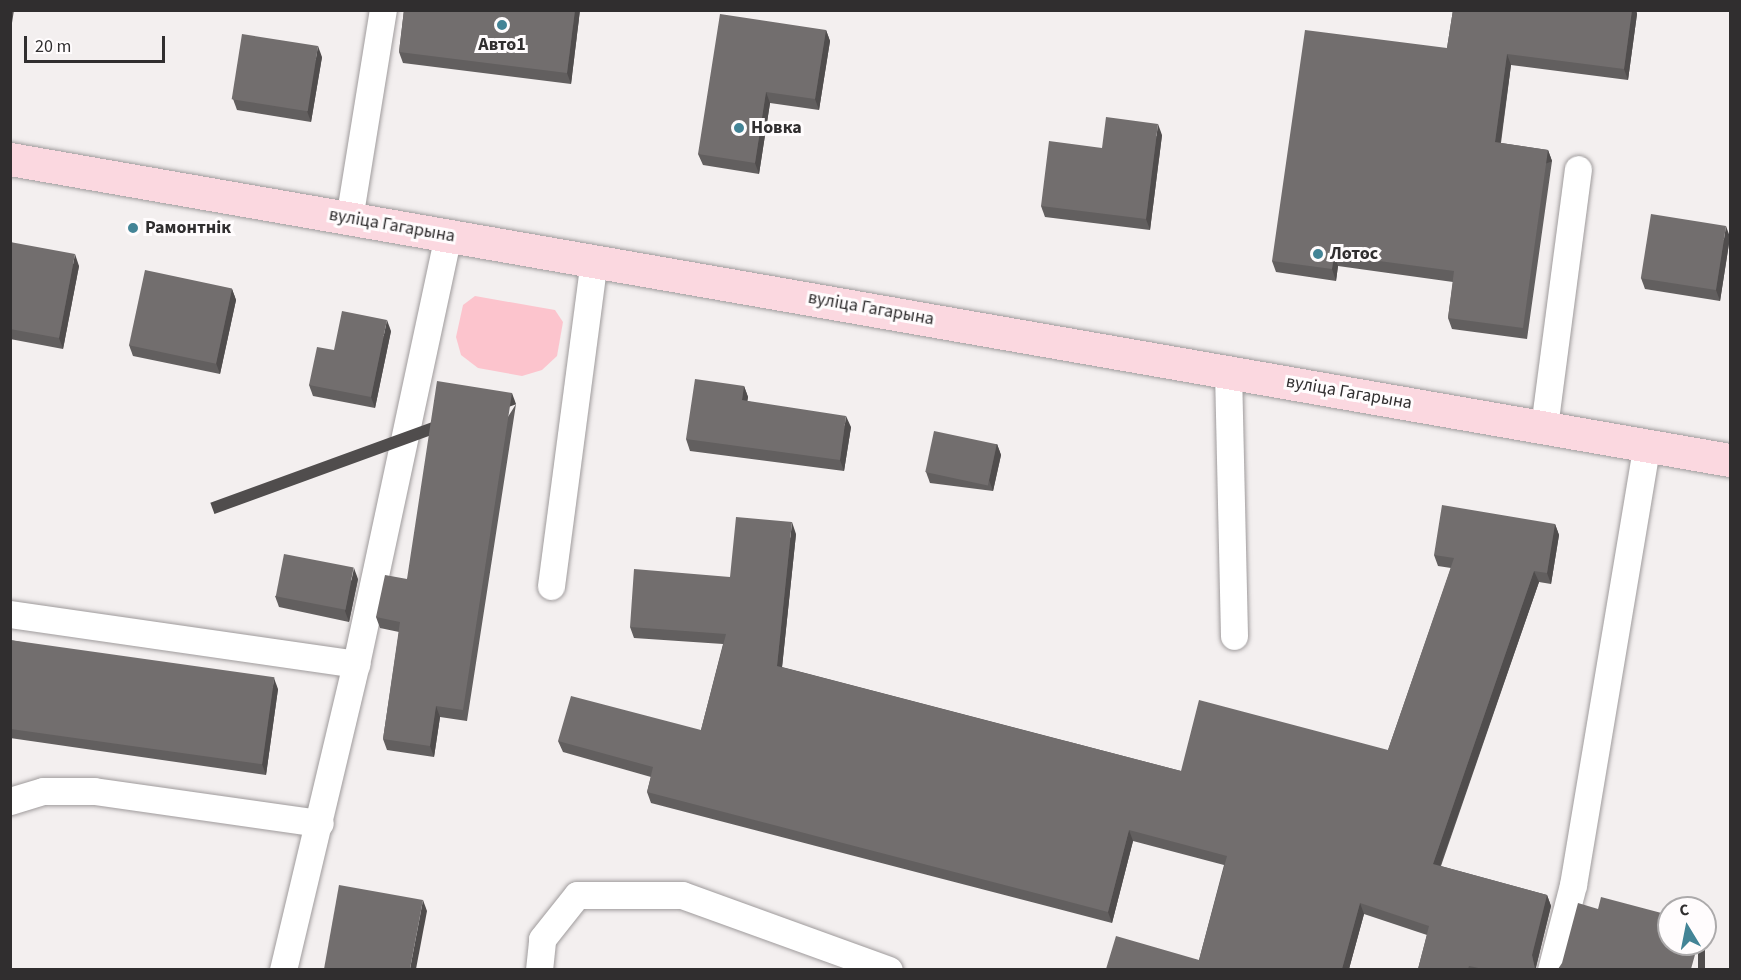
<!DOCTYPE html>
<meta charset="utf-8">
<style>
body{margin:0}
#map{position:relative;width:1741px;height:980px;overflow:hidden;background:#f3efef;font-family:"Source Sans 3",sans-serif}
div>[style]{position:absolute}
.green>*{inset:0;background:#fcc4cd}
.roads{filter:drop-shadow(0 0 2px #9f9b9c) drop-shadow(0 0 2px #9f9b9c)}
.lane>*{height:27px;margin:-13.5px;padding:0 13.5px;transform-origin:13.5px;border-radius:13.5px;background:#fff}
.secondary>*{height:33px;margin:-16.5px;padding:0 16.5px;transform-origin:16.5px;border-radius:16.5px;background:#fbd8e0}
.wall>*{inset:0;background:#625f5f}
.shaded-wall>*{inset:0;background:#504d4d;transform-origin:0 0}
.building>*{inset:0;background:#726e6e;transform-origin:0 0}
.dots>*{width:16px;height:16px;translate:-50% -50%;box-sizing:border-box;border:3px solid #fffcfd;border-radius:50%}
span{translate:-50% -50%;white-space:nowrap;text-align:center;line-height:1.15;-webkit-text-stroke:6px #fffcfd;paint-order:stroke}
.poi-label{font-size:18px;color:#302e2f;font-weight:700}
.left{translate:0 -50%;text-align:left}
.street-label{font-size:18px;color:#302e2f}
.frame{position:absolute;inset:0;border:12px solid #302e2f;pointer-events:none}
.north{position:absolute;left:1657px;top:896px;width:60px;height:60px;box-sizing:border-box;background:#fffcfd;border:2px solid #acaaab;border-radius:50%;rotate:350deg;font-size:16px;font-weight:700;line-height:24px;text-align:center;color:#302e2f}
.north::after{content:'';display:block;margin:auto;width:21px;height:27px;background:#438496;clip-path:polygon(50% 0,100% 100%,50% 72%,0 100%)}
.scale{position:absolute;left:24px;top:36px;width:141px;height:27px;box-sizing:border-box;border:3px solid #302e2f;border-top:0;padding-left:8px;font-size:18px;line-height:21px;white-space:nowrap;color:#302e2f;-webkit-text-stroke:4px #fffcfd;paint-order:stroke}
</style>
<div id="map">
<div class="green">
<div style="clip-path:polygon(475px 296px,555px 310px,563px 322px,557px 356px,542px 370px,522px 376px,478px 368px,461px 355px,456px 337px,463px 305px)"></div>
</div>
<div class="roads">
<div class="lane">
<div style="left:349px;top:219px;width:212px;rotate:-80.8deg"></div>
<div style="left:1228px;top:371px;width:265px;rotate:88.7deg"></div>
<div style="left:1544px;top:427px;width:260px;rotate:-82.5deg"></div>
<div style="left:551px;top:586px;width:328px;rotate:-82.5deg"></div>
<div style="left:10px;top:614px;width:350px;rotate:8.2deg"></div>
<div style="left:10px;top:801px;width:34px;rotate:-17deg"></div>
<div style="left:43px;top:791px;width:51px"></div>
<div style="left:94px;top:791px;width:228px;rotate:8.1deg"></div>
<div style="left:283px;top:970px;width:315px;rotate:-76.6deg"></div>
<div style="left:356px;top:664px;width:438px;rotate:-77.9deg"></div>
<div style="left:539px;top:970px;width:31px;rotate:-84deg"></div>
<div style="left:542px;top:939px;width:56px;rotate:-51.5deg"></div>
<div style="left:577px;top:895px;width:105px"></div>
<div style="left:682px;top:895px;width:220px;rotate:19.9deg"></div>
<div style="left:1551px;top:970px;width:88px;rotate:-75.5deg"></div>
<div style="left:1573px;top:885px;width:446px;rotate:-80.5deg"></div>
</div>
<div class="secondary">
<div style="left:10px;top:159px;width:1746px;rotate:9.93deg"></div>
</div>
</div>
<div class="wall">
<div style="clip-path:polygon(404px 10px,580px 10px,571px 84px,403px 63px,399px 52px)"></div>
<div style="clip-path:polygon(1453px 10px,1636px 10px,1637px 14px,1628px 80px,1511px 65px,1501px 143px,1548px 150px,1552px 161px,1527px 339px,1452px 329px,1448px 318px,1453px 282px,1338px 266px,1336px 281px,1276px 272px,1272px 261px,1447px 48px)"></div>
<div style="clip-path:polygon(826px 30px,830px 41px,819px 110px,770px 103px,759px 174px,703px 165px,698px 154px)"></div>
<div style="clip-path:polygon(322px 57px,311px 122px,237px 110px,233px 99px)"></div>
<div style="clip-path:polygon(1162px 135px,1150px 230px,1045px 217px,1041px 206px,1102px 148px)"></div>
<div style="clip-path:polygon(1730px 237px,1720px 301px,1645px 289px,1641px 278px)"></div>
<div style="clip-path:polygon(10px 242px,79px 266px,63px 349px,10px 339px)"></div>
<div style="clip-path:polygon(232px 289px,236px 300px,220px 374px,133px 356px,129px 345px)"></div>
<div style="clip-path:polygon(391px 331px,375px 408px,313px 396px,309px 385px)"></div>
<div style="clip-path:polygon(744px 386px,748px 397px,747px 401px,851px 427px,844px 471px,690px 451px,686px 439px)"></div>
<div style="clip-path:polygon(516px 404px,467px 721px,440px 717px,434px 757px,387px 750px,383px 739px,399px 632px,380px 628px,376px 617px,407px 579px)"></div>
<div style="clip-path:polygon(997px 444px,1001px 455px,993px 491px,930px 483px,926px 472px)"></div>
<div style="clip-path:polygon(1555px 524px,1559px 535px,1551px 584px,1539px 582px,1441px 866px,1547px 895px,1551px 906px,1536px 967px,1536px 969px,1418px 969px,1427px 935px,1364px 914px,1349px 969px,1106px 969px,1199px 960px,1224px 865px,1133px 841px,1112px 923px,651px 803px,647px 792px,651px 777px,563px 752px,558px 741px,701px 730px,723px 644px,634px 638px,630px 627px,730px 577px,796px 534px,782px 667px,1181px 771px,1388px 750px,1451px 568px,1438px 566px,1434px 555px)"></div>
<div style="clip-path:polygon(358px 579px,349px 622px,279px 607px,275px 596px)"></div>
<div style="clip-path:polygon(10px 640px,278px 689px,266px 775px,10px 738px)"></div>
</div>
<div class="shaded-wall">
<div style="clip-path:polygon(10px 10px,14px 10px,10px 36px)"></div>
<div style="clip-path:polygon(575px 10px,580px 10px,571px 84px,567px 73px)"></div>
<div style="clip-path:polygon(1632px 10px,1636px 10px,1637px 14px,1628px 80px,1624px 69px)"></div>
<div style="clip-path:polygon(826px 30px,830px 41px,819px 110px,815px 99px)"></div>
<div style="clip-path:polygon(318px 46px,322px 57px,311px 122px,307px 111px)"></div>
<div style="clip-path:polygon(1507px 54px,1511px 65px,1499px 153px,1495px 142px)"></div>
<div style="clip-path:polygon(766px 92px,770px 103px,759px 174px,755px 163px)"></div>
<div style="clip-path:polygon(1158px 124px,1162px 135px,1150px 230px,1146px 219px)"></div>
<div style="left:1548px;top:150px;width:12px;height:180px;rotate:70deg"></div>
<div style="clip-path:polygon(1726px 226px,1730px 237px,1720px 301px,1716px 290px)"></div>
<div style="clip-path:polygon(75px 254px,79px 266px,63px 349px,59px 338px)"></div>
<div style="clip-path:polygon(1334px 255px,1338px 266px,1336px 281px,1332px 269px)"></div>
<div style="clip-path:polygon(232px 289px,236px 300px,220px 374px,216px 363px)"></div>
<div style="clip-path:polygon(387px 320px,391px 331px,375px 408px,371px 397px)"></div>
<div style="clip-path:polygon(744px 386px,748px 397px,746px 411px,742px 400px)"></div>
<div style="left:512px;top:393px;width:12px;height:321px;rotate:70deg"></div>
<div style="clip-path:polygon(846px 416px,851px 427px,844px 471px,840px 460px)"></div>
<div style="clip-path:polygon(997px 444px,1001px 455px,993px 491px,989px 480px)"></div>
<div style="clip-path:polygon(792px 522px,796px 534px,781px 677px,777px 666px)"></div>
<div style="clip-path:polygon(1555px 524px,1559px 535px,1551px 584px,1547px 573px)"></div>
<div style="clip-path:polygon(354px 568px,358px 579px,349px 622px,345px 611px)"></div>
<div style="clip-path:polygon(1534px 571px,1539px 582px,1437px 875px,1433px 864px)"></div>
<div style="clip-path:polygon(274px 678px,278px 689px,266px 775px,262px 764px)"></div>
<div style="clip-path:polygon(436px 706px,440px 717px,434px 757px,430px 746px)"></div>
<div style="clip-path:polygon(1129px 830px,1133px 841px,1112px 923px,1108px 912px)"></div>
<div style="clip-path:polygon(1547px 895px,1551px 906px,1536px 967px,1536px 969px,1535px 969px,1532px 955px)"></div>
<div style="clip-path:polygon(423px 900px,427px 911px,416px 969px,410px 969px)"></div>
<div style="clip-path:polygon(1360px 903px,1364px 914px,1349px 969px,1342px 969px)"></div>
<div style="clip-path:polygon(1705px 929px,1707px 935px,1705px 944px)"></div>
<div style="left:1698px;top:944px;width:7px;height:26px"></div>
</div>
<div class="building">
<div style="clip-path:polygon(404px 10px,575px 10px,567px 73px,399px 52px)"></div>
<div style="clip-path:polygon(1453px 10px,1632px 10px,1624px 69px,1507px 54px,1495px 142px,1548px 150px,1523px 328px,1448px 318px,1454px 271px,1334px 255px,1332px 269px,1272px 261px,1305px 30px,1447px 48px)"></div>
<div style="clip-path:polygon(720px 14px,826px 30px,815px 99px,766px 92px,755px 163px,698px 154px)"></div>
<div style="left:242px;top:34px;width:77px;height:66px;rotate:9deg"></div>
<div style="clip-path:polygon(1106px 117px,1158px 124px,1146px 219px,1041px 206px,1049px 141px,1102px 148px)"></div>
<div style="left:1651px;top:214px;width:76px;height:65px;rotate:9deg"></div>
<div style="clip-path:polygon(10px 242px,75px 254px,59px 338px,10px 329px)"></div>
<div style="left:145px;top:270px;width:89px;height:77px;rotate:12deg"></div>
<div style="clip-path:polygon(342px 311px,387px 320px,371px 397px,309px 385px,317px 347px,334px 350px)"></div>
<div style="clip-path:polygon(695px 379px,744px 386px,742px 400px,846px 416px,840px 460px,686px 439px)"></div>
<div style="clip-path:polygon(437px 381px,512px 393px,463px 710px,436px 706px,430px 746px,383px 739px,400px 622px,376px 617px,385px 575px,407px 579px)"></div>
<div style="left:934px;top:431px;width:64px;height:42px;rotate:12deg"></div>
<div style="clip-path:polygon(1442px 505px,1555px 524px,1547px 573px,1534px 571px,1433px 864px,1547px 895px,1532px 955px,1535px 969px,1483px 969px,1469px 966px,1468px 969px,1418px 969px,1429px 926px,1360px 903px,1342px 969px,1106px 969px,1116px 936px,1199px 960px,1227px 856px,1129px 830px,1108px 912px,647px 792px,653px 767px,558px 741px,571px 696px,701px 730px,726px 634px,630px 627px,634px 569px,730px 577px,736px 517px,792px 522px,777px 666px,1181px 771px,1199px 700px,1388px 750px,1454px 558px,1434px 555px)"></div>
<div style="left:284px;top:554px;width:71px;height:43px;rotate:11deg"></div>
<div style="left:10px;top:640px;width:267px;height:88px;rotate:8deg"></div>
<div style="clip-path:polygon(339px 885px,423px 900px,410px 969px,324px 969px)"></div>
<div style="clip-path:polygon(1601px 897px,1669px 915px,1669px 944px,1698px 944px,1691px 969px,1558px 969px,1562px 963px,1578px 903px,1598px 909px)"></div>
</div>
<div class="dots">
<div style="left:502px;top:25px;background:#438496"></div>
<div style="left:739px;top:128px;background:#438496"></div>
<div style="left:133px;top:228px;background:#438496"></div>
<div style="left:1318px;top:254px;background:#438496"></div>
</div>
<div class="poi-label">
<span style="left:502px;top:45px">Авто1</span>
<span class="left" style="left:751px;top:128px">Новка</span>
<span class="left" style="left:145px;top:228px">Рамонтнік</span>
<span class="left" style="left:1330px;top:254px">Лотос</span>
</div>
<div class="street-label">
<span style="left:392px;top:226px;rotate:10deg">вуліца Гагарына</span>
<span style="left:871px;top:309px;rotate:10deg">вуліца Гагарына</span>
<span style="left:1349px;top:393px;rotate:10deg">вуліца Гагарына</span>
</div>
<div class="frame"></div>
<div class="north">С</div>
<div class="scale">20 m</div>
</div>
